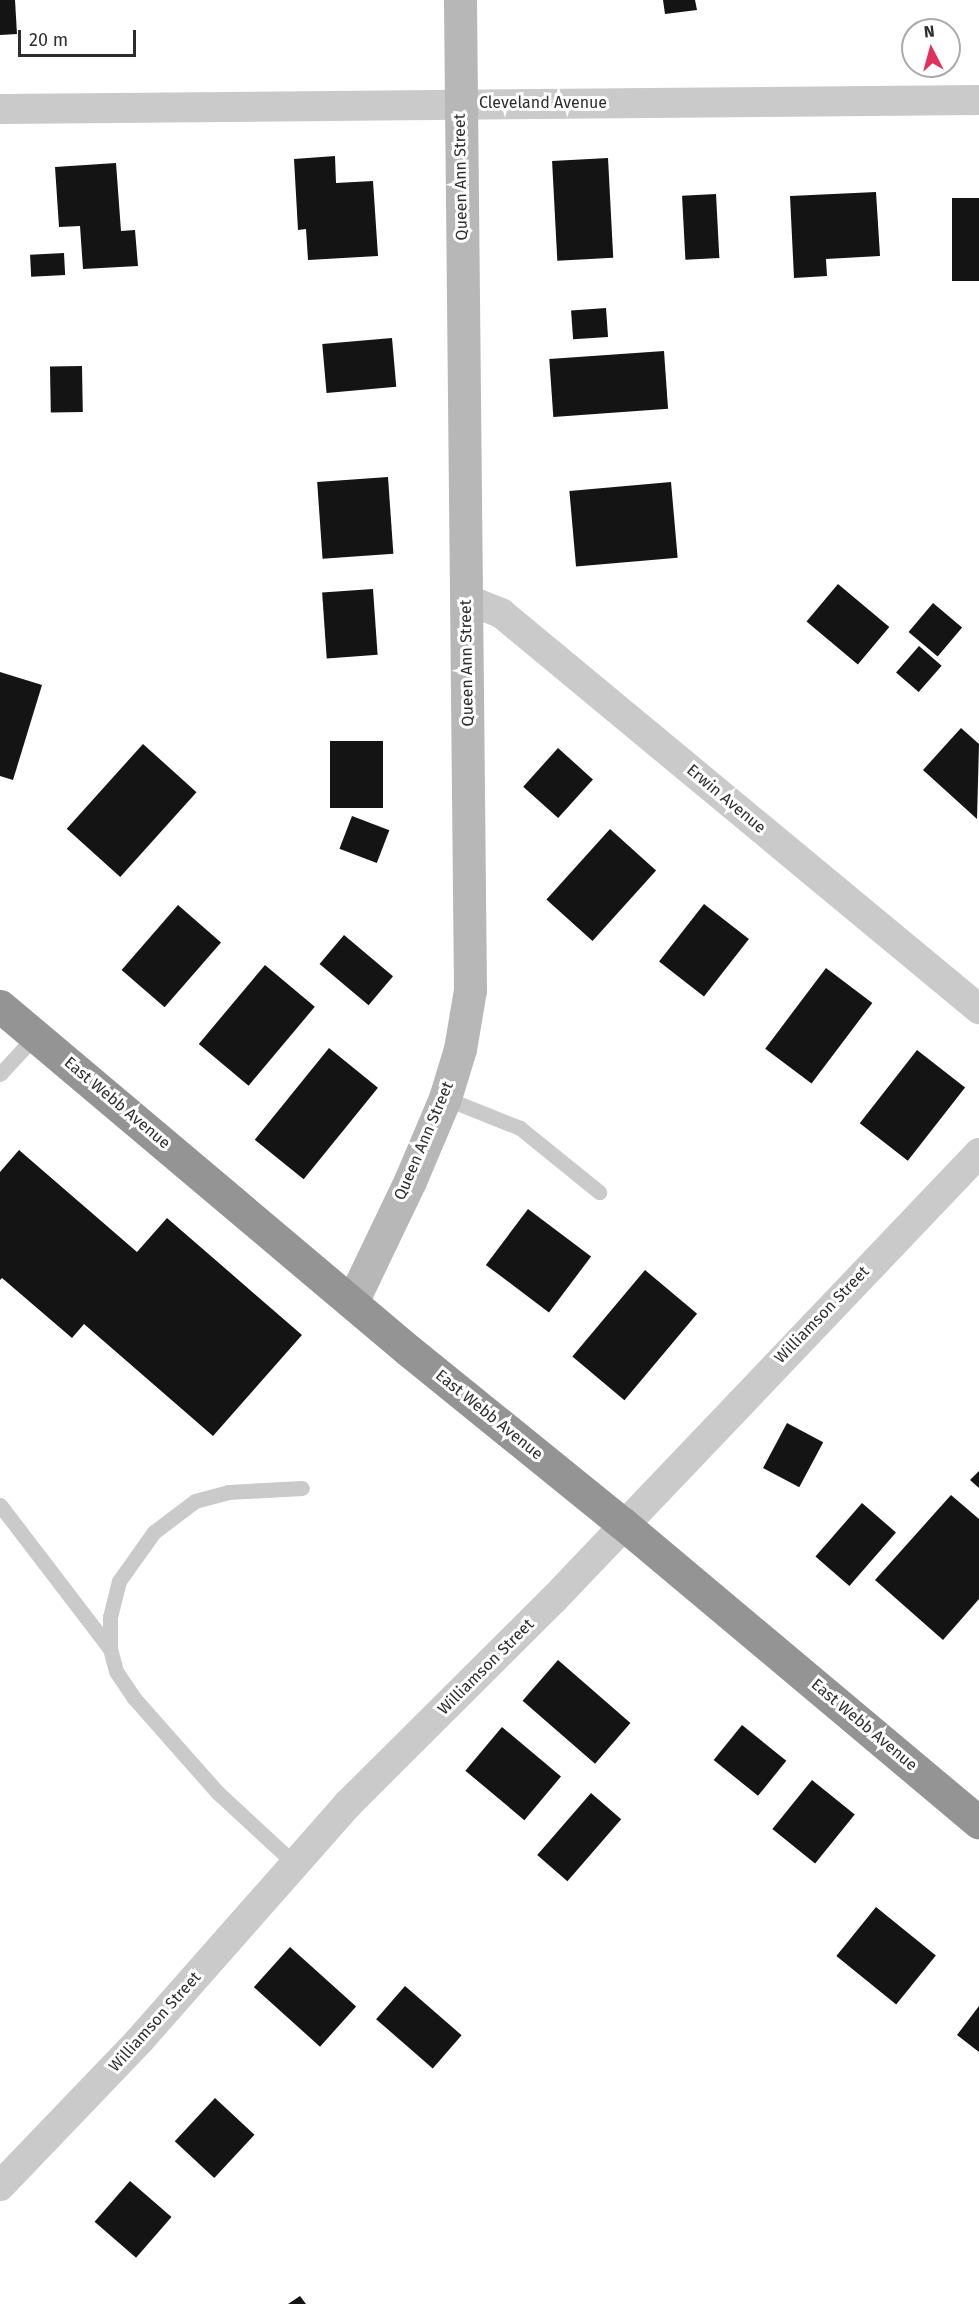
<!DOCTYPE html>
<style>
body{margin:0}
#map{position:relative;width:979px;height:2304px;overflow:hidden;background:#fff;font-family:"Fira Sans",sans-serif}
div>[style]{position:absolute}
.building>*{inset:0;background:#141414;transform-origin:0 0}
.lane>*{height:15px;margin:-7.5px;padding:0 7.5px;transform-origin:7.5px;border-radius:7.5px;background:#cacaca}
.street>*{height:30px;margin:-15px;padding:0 15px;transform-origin:15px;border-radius:15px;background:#cacaca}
.secondary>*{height:33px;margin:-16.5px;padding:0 16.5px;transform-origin:16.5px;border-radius:16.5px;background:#b7b7b7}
.highway>*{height:33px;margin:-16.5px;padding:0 16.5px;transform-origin:16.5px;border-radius:16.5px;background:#949494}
span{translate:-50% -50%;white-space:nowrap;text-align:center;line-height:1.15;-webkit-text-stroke:6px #fff;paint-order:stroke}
.street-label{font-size:16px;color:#2d2d2d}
.north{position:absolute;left:901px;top:18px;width:60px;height:60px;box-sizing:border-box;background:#fff;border:2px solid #ababab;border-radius:50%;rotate:354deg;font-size:16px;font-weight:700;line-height:24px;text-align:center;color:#2d2d2d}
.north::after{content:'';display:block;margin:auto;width:21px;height:27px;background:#e1315a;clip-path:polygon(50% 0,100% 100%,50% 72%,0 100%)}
.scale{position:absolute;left:18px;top:30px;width:118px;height:27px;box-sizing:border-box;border:3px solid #2d2d2d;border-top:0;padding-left:8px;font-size:18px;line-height:21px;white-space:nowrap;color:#2d2d2d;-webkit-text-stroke:4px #fff;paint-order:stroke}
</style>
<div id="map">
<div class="building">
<div style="clip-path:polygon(0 0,15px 0,17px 34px,0 35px)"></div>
<div style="clip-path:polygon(663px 0,695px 0,697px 10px,665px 14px)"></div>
<div style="clip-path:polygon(335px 156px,336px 183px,373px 181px,378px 256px,308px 260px,306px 229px,298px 230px,294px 159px)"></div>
<div style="left:608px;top:158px;width:100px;height:56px;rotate:87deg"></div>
<div style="clip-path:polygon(116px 163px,121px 231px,135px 230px,138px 266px,83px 269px,80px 226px,59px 227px,55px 167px)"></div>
<div style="clip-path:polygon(876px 192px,880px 256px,826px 259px,827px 276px,794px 278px,790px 196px)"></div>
<div style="left:716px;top:194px;width:64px;height:34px;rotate:87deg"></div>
<div style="left:952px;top:198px;width:27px;height:83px"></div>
<div style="left:64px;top:253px;width:22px;height:34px;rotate:87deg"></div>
<div style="left:606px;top:308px;width:29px;height:35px;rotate:86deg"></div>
<div style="left:392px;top:338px;width:49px;height:70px;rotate:85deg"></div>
<div style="left:664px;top:351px;width:58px;height:115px;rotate:86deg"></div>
<div style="left:82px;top:366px;width:46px;height:32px;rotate:89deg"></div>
<div style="left:388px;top:477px;width:77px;height:71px;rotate:86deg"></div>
<div style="left:671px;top:482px;width:76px;height:102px;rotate:85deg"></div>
<div style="left:838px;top:584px;width:67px;height:49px;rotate:40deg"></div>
<div style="left:373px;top:589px;width:66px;height:51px;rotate:86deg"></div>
<div style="left:933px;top:603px;width:38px;height:38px;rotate:40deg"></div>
<div style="left:919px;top:646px;width:30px;height:35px;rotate:41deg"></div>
<div style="clip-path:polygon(0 672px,42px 685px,13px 780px,0 776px)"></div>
<div style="clip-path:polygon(961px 728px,979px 744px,977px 819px,923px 770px)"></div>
<div style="left:383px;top:741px;width:67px;height:53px;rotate:90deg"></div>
<div style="left:143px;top:744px;width:72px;height:114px;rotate:42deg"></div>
<div style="left:558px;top:748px;width:47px;height:52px;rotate:42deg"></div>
<div style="left:352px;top:816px;width:40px;height:35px;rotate:21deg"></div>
<div style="left:610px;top:829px;width:62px;height:95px;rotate:42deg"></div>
<div style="left:704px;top:904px;width:57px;height:73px;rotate:38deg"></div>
<div style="left:178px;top:905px;width:57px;height:86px;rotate:41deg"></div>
<div style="left:344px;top:935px;width:64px;height:38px;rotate:40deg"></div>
<div style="left:265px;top:965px;width:65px;height:103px;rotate:40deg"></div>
<div style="left:826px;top:968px;width:58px;height:101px;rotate:37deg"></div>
<div style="left:329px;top:1048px;width:63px;height:118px;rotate:39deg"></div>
<div style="left:917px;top:1050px;width:61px;height:93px;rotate:38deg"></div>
<div style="clip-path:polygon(19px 1150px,137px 1252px,167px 1218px,302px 1335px,213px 1436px,84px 1324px,72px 1338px,2px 1278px,0 1280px,0 1172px)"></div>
<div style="left:528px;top:1209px;width:79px;height:70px;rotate:37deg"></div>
<div style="left:645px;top:1270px;width:68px;height:113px;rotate:40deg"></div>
<div style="left:787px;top:1423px;width:41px;height:51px;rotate:28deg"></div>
<div style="clip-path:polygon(979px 1471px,979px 1488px,970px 1480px)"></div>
<div style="clip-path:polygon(951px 1495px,979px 1519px,979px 1599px,943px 1640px,875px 1580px)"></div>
<div style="left:862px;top:1503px;width:45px;height:71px;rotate:41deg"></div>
<div style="left:558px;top:1660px;width:96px;height:54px;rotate:41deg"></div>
<div style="left:742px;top:1725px;width:57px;height:45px;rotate:39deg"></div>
<div style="left:502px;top:1727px;width:77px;height:57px;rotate:40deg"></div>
<div style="left:812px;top:1780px;width:55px;height:63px;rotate:39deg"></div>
<div style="left:591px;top:1793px;width:40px;height:82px;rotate:41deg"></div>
<div style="left:876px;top:1907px;width:77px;height:63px;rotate:39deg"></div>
<div style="left:290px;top:1947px;width:89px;height:54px;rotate:42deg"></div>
<div style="left:405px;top:1986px;width:75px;height:44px;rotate:41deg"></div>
<div style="clip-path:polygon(979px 2006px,979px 2052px,957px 2035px)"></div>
<div style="left:215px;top:2098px;width:54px;height:59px;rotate:43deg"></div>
<div style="left:130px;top:2181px;width:55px;height:54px;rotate:41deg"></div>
<div style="clip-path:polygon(300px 2296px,306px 2304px,288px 2304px)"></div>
</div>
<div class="lane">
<div style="left:0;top:1074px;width:53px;rotate:-47.3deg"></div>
<div style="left:445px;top:1098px;width:81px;rotate:21.8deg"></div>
<div style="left:520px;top:1128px;width:102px;rotate:39deg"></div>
<div style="left:0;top:1505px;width:181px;rotate:52.6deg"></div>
<div style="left:295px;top:1864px;width:105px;rotate:-137.3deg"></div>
<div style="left:218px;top:1793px;width:127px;rotate:-131.5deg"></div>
<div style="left:134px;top:1698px;width:32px;rotate:-124deg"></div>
<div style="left:116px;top:1671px;width:23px;rotate:-105deg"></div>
<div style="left:110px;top:1649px;width:32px;rotate:-90deg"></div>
<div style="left:110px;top:1617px;width:37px;rotate:-76deg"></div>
<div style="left:119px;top:1581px;width:60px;rotate:-54.5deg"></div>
<div style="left:154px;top:1532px;width:51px;rotate:-37.1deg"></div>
<div style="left:195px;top:1501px;width:34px;rotate:-15deg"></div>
<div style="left:228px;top:1492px;width:74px;rotate:-3.1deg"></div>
</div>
<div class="street">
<div style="left:0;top:109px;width:979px;rotate:-0.53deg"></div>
<div style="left:466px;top:599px;width:38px;rotate:22deg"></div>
<div style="left:501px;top:613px;width:621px;rotate:39.64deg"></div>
<div style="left:0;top:2186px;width:201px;rotate:-46.2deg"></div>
<div style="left:139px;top:2041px;width:317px;rotate:-48.6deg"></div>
<div style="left:349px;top:1803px;width:289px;rotate:-44.9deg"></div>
<div style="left:554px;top:1599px;width:616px;rotate:-46.38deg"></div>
</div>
<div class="secondary">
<div style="left:352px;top:1302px;width:134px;rotate:-64.4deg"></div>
<div style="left:410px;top:1181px;width:90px;rotate:-67.1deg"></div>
<div style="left:445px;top:1098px;width:51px;rotate:-73deg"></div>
<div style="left:460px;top:1049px;width:60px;rotate:-80.4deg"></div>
<div style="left:470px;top:990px;width:990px;rotate:-90.58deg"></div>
</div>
<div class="highway">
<div style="left:0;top:1006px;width:534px;rotate:40.14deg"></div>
<div style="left:408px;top:1350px;width:275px;rotate:39deg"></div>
<div style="left:622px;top:1523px;width:466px;rotate:40deg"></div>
</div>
<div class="street-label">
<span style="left:543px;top:103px">Cleveland Avenue</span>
<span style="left:461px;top:177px;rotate:-91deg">Queen Ann Street</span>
<span style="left:467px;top:663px;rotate:-91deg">Queen Ann Street</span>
<span style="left:726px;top:799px;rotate:40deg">Erwin Avenue</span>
<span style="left:117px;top:1103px;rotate:40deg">East Webb Avenue</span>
<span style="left:424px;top:1141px;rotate:-67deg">Queen Ann Street</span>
<span style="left:822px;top:1315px;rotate:-46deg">Williamson Street</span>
<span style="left:489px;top:1415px;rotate:39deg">East Webb Avenue</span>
<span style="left:486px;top:1667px;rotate:-45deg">Williamson Street</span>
<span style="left:864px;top:1725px;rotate:40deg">East Webb Avenue</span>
<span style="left:155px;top:2022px;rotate:-48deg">Williamson Street</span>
</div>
<div class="north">N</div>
<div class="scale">20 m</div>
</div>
